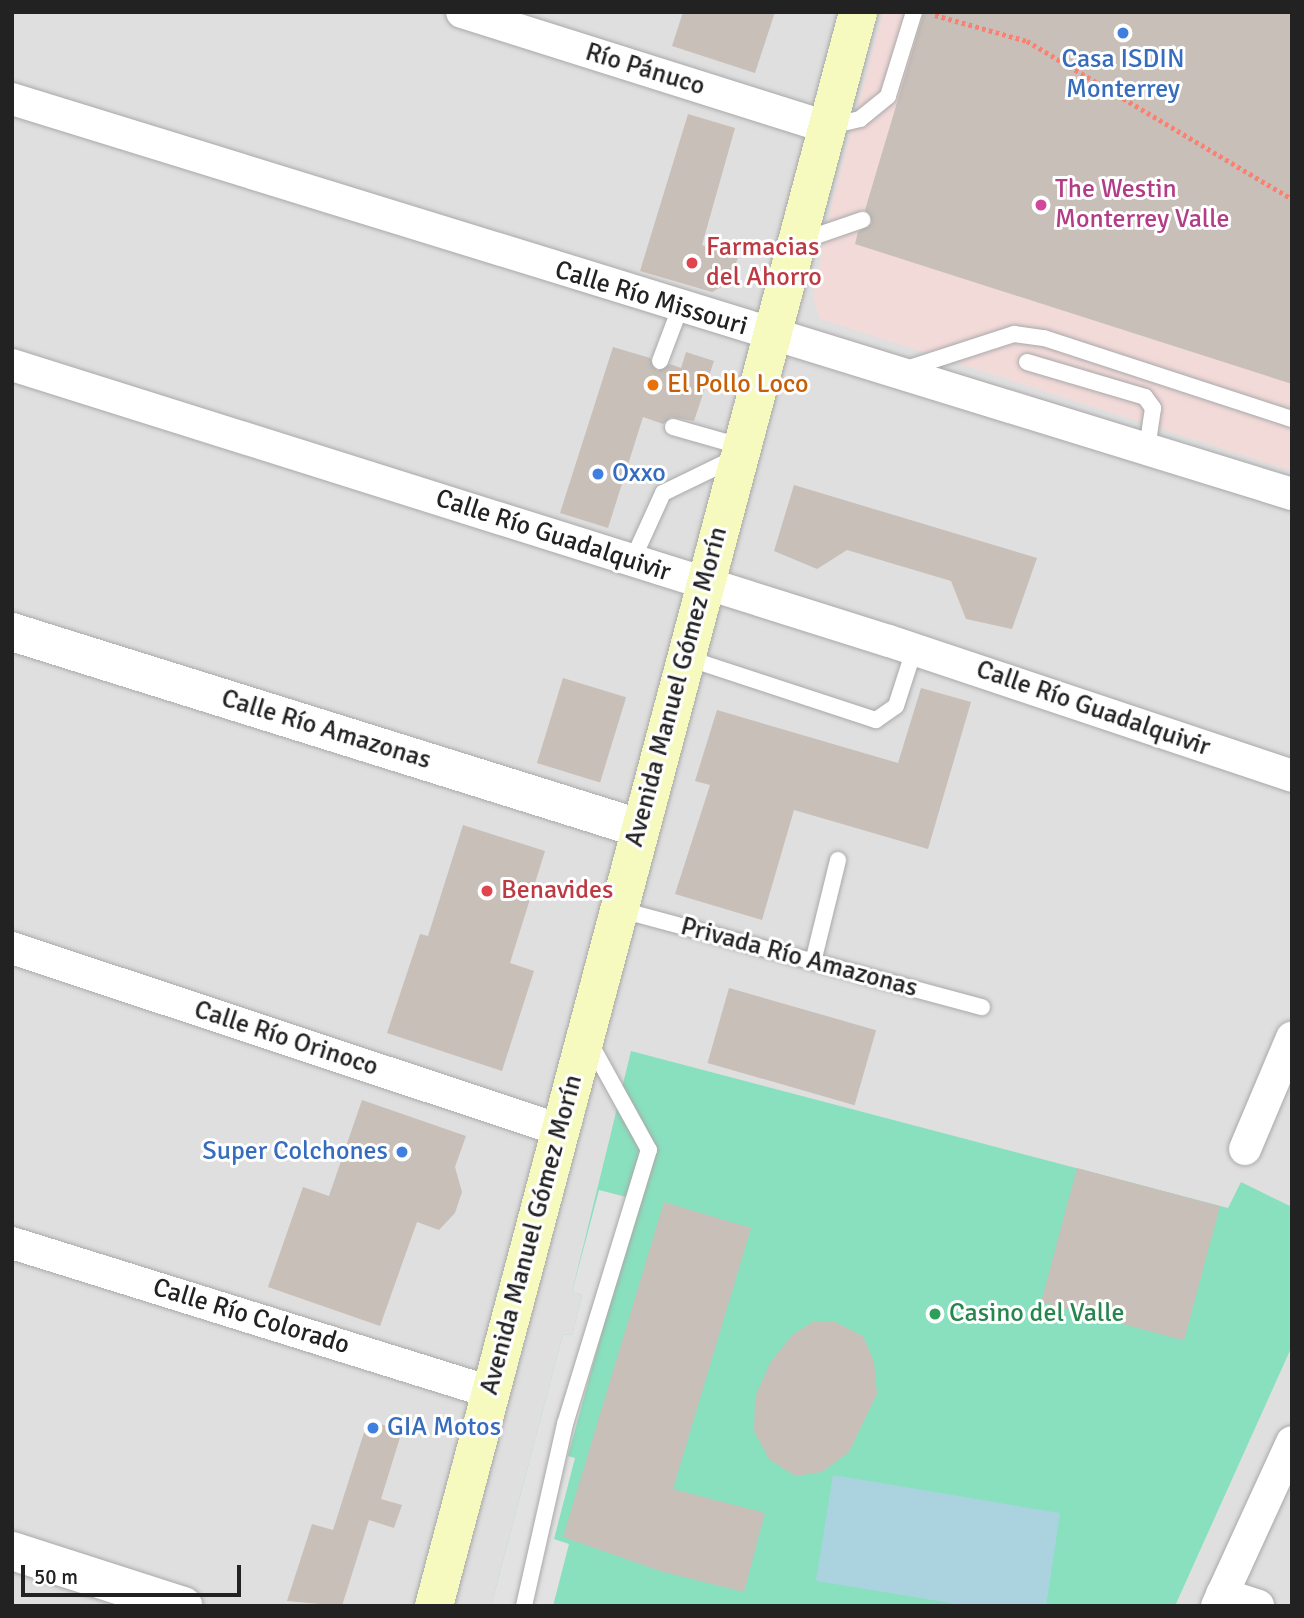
<!DOCTYPE html>
<meta charset="utf-8">
<style>
body{margin:0}
#map{position:relative;width:1304px;height:1618px;overflow:hidden;background:#f2efe9;font-family:Signika,sans-serif}
div>[style]{position:absolute}
.residential>*{inset:0;background:#e0dfdf;transform-origin:0 0}
.commercial>*{inset:0;background:#f2dad9}
.pitch>*{inset:0;background:#88e0be}
.parking>*{inset:0;background:#e2e2e2}
.water>*{inset:0;background:#aad3df}
.building>*{inset:0;background:#c7bfb8;transform-origin:0 0}
.path>*{height:4.5px;margin-top:-2.25px;transform-origin:0;background:repeating-linear-gradient(90deg,#fa8072 0 3.5px,transparent 0 7px)}
.roads{filter:drop-shadow(0 0 2px #a9a9a9) drop-shadow(0 0 2px #a9a9a9)}
.service>*{height:16px;margin:-8px;padding:0 8px;transform-origin:8px;border-radius:8px;background:#fff}
.minor>*{height:32px;margin:-16px;padding:0 16px;transform-origin:16px;border-radius:16px;background:#fff}
.tertiary>*{height:38px;margin:-19px;padding:0 19px;transform-origin:19px;border-radius:19px;background:#fff}
.secondary>*{height:38px;margin:-19px;padding:0 19px;transform-origin:19px;border-radius:19px;background:#f7fabf}
.dots>*{width:19px;height:19px;translate:-50% -50%;box-sizing:border-box;border:4px solid #fff;border-radius:50%}
span{translate:-50% -50%;white-space:nowrap;text-align:center;line-height:1.15;-webkit-text-stroke:6px #fff;paint-order:stroke}
.shop-label{font-size:26px;color:#366cbe}
.left{translate:0 -50%;text-align:left}
.right{translate:-100% -50%;text-align:right}
.street-label{font-size:26px;color:#222}
.hotel-label{font-size:26px;color:#b23c85}
.health-label{font-size:26px;color:#be3a42}
.food-label{font-size:26px;color:#c56008}
.leisure-label{font-size:26px;color:#27864d}
.frame{position:absolute;inset:0;border:14px solid #222;pointer-events:none}
.scale{position:absolute;left:21px;top:1565px;width:220px;height:32px;box-sizing:border-box;border:4px solid #222;border-top:0;padding-left:9px;font-size:21px;line-height:24px;white-space:nowrap;color:#222;-webkit-text-stroke:5px #fff;paint-order:stroke}
</style>
<div id="map">
<div class="residential">
<div style="left:12px;top:12px;width:1280px;height:1594px"></div>
</div>
<div class="commercial">
<div style="clip-path:polygon(883px 12px,1292px 12px,1292px 471px,820px 319px,813px 297px,832px 203px)"></div>
</div>
<div class="pitch">
<div style="clip-path:polygon(631px 1051px,1228px 1208px,1241px 1182px,1292px 1207px,1292px 1346px,1175px 1606px,491px 1606px,563px 1334px,572px 1335px,582px 1295px,572px 1292px)"></div>
</div>
<div class="parking">
<div style="clip-path:polygon(599px 1190px,638px 1200px,568px 1456px,575px 1458px,554px 1539px,569px 1544px,553px 1606px,491px 1606px,563px 1334px,572px 1335px,582px 1295px,572px 1292px)"></div>
</div>
<div class="water">
<div style="clip-path:polygon(833px 1475px,1060px 1513px,1046px 1606px,969px 1606px,816px 1581px)"></div>
</div>
<div class="building">
<div style="clip-path:polygon(683px 12px,775px 12px,755px 73px,672px 46px)"></div>
<div style="clip-path:polygon(924px 12px,1292px 12px,1292px 384px,855px 244px,858px 232px,872px 223px,865px 210px)"></div>
<div style="clip-path:polygon(688px 114px,735px 128px,702px 245px,738px 257px,730px 282px,712px 292px,640px 271px)"></div>
<div style="clip-path:polygon(613px 347px,650px 358px,657px 371px,670px 364px,681px 368px,686px 352px,714px 361px,694px 421px,671px 417px,663px 424px,643px 417px,608px 528px,560px 513px)"></div>
<div style="clip-path:polygon(794px 485px,1037px 558px,1012px 629px,966px 619px,951px 581px,847px 550px,817px 569px,774px 551px)"></div>
<div style="left:563px;top:678px;width:66px;height:89px;rotate:17deg"></div>
<div style="clip-path:polygon(921px 688px,971px 702px,928px 849px,794px 810px,762px 920px,675px 894px,710px 785px,695px 781px,717px 710px,898px 763px)"></div>
<div style="clip-path:polygon(463px 825px,545px 851px,510px 963px,534px 971px,502px 1071px,387px 1033px,420px 934px,428px 936px)"></div>
<div style="left:729px;top:988px;width:153px;height:78px;rotate:16deg"></div>
<div style="clip-path:polygon(362px 1100px,466px 1136px,455px 1167px,462px 1192px,455px 1213px,439px 1230px,417px 1222px,380px 1326px,268px 1287px,303px 1187px,329px 1196px)"></div>
<div style="left:1077px;top:1168px;width:148px;height:139px;rotate:15deg"></div>
<div style="clip-path:polygon(664px 1202px,751px 1228px,673px 1489px,765px 1513px,744px 1592px,663px 1572px,563px 1537px)"></div>
<div style="clip-path:polygon(814px 1321px,833px 1321px,863px 1336px,874px 1362px,877px 1394px,849px 1452px,822px 1472px,795px 1476px,769px 1459px,754px 1431px,755px 1397px,770px 1363px,792px 1335px)"></div>
<div style="clip-path:polygon(368px 1420px,402px 1431px,381px 1499px,402px 1505px,394px 1528px,369px 1520px,342px 1606px,287px 1601px,312px 1524px,333px 1530px)"></div>
</div>
<div class="path">
<div style="left:935px;top:15px;width:96px;rotate:15.8deg"></div>
<div style="left:1027px;top:41px;width:309px;rotate:30.8deg"></div>
</div>
<div class="roads">
<div class="service">
<div style="left:830px;top:126px;width:31px;rotate:-13deg"></div>
<div style="left:860px;top:119px;width:36px;rotate:-39deg"></div>
<div style="left:888px;top:96px;width:88px;rotate:-72.8deg"></div>
<div style="left:801px;top:241px;width:65px;rotate:-19deg"></div>
<div style="left:660px;top:361px;width:57px;rotate:-69.3deg"></div>
<div style="left:1027px;top:362px;width:123px;rotate:16.5deg"></div>
<div style="left:1145px;top:397px;width:14px;rotate:54deg"></div>
<div style="left:1153px;top:408px;width:41px;rotate:98.3deg"></div>
<div style="left:903px;top:370px;width:117px;rotate:-18deg"></div>
<div style="left:1014px;top:334px;width:30px;rotate:8deg"></div>
<div style="left:1044px;top:338px;width:261px;rotate:18.1deg"></div>
<div style="left:673px;top:427px;width:73px;rotate:15.9deg"></div>
<div style="left:632px;top:561px;width:75px;rotate:-65.5deg"></div>
<div style="left:663px;top:493px;width:80px;rotate:-25.9deg"></div>
<div style="left:687px;top:658px;width:199px;rotate:18.2deg"></div>
<div style="left:876px;top:720px;width:24px;rotate:-35deg"></div>
<div style="left:896px;top:706px;width:59px;rotate:-72.2deg"></div>
<div style="left:618px;top:909px;width:377px;rotate:15.1deg"></div>
<div style="left:813px;top:962px;width:105px;rotate:-76.2deg"></div>
<div style="left:524px;top:1606px;width:187px;rotate:-77.3deg"></div>
<div style="left:565px;top:1424px;width:287px;rotate:-73deg"></div>
<div style="left:649px;top:1150px;width:122px;rotate:-118.9deg"></div>
</div>
<div class="minor">
<div style="left:462px;top:12px;width:383px;rotate:17.5deg"></div>
<div style="left:12px;top:99px;width:1340px;rotate:17.15deg"></div>
<div style="left:12px;top:365px;width:919px;rotate:17.47deg"></div>
<div style="left:889px;top:641px;width:425px;rotate:18.5deg"></div>
<div style="left:12px;top:948px;width:577px;rotate:18.37deg"></div>
<div style="left:1245px;top:1149px;width:121px;rotate:-67.1deg"></div>
<div style="left:12px;top:1243px;width:501px;rotate:17.31deg"></div>
<div style="left:1222px;top:1594px;width:38px;rotate:18deg"></div>
<div style="left:1217px;top:1606px;width:180px;rotate:-65.4deg"></div>
</div>
<div class="tertiary">
<div style="left:12px;top:632px;width:657px;rotate:17.36deg"></div>
<div style="left:12px;top:1551px;width:180px;rotate:17.8deg"></div>
</div>
<div class="secondary">
<div style="left:434px;top:1606px;width:1649px;rotate:-75.1deg"></div>
</div>
</div>
<div class="dots">
<div style="left:1123px;top:33px;background:#3f7fe0"></div>
<div style="left:1041px;top:205px;background:#d1479c"></div>
<div style="left:692px;top:263px;background:#e0444e"></div>
<div style="left:653px;top:385px;background:#e8710a"></div>
<div style="left:598px;top:474px;background:#3f7fe0"></div>
<div style="left:487px;top:891px;background:#e0444e"></div>
<div style="left:402px;top:1152px;background:#3f7fe0"></div>
<div style="left:935px;top:1314px;background:#2e9e5b"></div>
<div style="left:373px;top:1428px;background:#3f7fe0"></div>
</div>
<div class="shop-label">
<span style="left:1123px;top:75px">Casa ISDIN<br>Monterrey</span>
<span class="left" style="left:612px;top:474px">Oxxo</span>
<span class="right" style="left:388px;top:1152px">Super Colchones</span>
<span class="left" style="left:387px;top:1428px">GIA Motos</span>
</div>
<div class="street-label">
<span style="left:645px;top:70px;rotate:17deg">Río Pánuco</span>
<span style="left:651px;top:299px;rotate:17deg">Calle Río Missouri</span>
<span style="left:553px;top:536px;rotate:18deg">Calle Río Guadalquivir</span>
<span style="left:677px;top:687px;rotate:-75deg">Avenida Manuel Gómez Morín</span>
<span style="left:1093px;top:709px;rotate:19deg">Calle Río Guadalquivir</span>
<span style="left:326px;top:730px;rotate:17deg">Calle Río Amazonas</span>
<span style="left:799px;top:958px;rotate:15deg">Privada Río Amazonas</span>
<span style="left:286px;top:1039px;rotate:18deg">Calle Río Orinoco</span>
<span style="left:532px;top:1235px;rotate:-75deg">Avenida Manuel Gómez Morín</span>
<span style="left:251px;top:1317px;rotate:17deg">Calle Río Colorado</span>
</div>
<div class="hotel-label">
<span class="left" style="left:1055px;top:205px">The Westin<br>Monterrey Valle</span>
</div>
<div class="health-label">
<span class="left" style="left:706px;top:263px">Farmacias<br>del Ahorro</span>
<span class="left" style="left:501px;top:891px">Benavides</span>
</div>
<div class="food-label">
<span class="left" style="left:667px;top:385px">El Pollo Loco</span>
</div>
<div class="leisure-label">
<span class="left" style="left:949px;top:1314px">Casino del Valle</span>
</div>
<div class="frame"></div>
<div class="scale">50 m</div>
</div>
